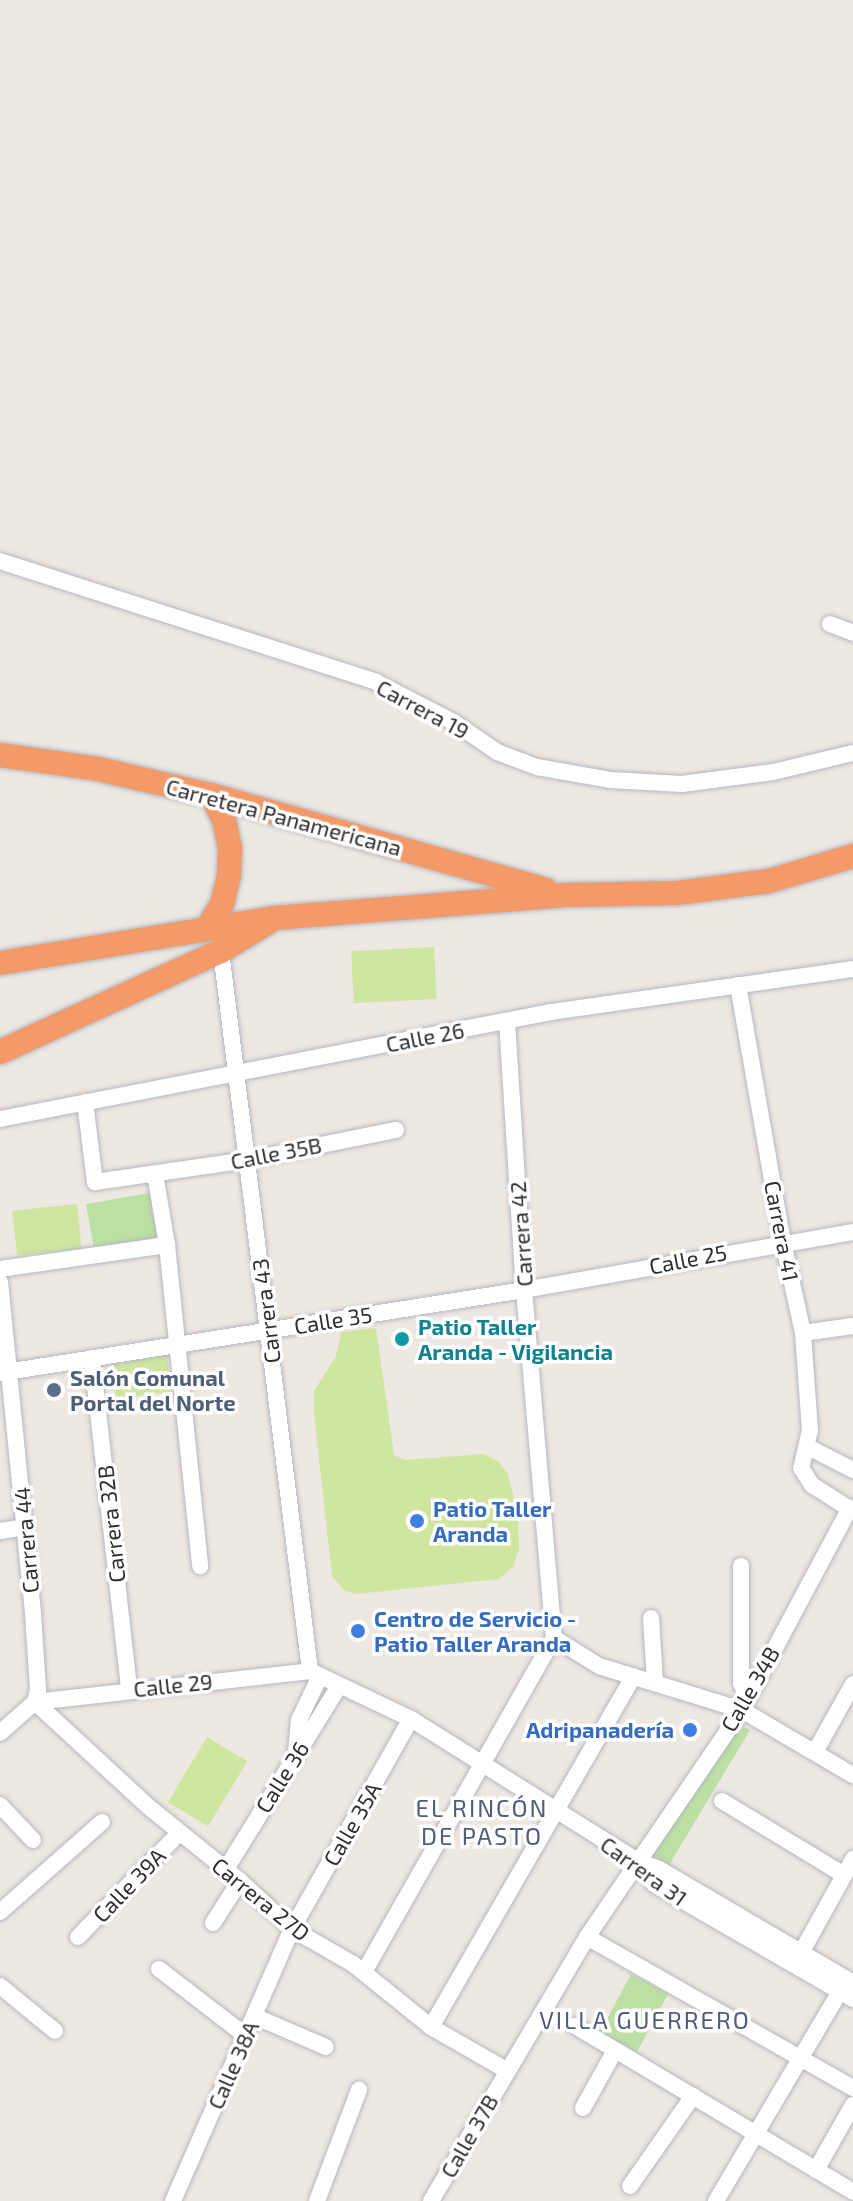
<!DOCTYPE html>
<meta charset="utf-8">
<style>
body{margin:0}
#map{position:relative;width:853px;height:2201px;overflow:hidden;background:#eee8e2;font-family:"Exo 2",sans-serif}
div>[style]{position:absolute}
.green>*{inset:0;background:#bce0a3;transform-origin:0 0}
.pitch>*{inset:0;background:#cee6a0;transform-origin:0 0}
.roads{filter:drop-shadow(0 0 2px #b5b8c0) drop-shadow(0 0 2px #b5b8c0)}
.minor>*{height:16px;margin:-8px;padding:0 8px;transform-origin:8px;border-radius:8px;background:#fff}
.highway>*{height:24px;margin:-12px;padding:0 12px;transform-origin:12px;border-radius:12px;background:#f39a68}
.dots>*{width:22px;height:22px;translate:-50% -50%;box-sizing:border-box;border:4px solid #fff;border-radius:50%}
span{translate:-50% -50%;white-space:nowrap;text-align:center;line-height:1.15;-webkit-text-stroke:7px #fff;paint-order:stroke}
.street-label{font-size:22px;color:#2e2e2e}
.culture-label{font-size:22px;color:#0d838f;font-weight:700}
.left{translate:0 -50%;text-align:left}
.service-label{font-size:22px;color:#4e5e75;font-weight:700}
.shop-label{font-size:22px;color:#366cbe;font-weight:700}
.right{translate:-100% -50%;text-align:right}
.neighbourhood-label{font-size:24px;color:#515c7c;letter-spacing:2px}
</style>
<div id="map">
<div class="green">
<div style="left:155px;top:1192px;width:52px;height:70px;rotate:80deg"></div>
<div style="clip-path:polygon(739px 1725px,750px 1730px,669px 1865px,647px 1853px)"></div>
<div style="left:631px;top:1974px;width:42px;height:66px;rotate:28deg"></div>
</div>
<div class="pitch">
<div style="left:434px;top:947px;width:52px;height:83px;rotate:87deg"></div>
<div style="left:77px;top:1204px;width:45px;height:65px;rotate:84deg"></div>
<div style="clip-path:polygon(376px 1328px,394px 1455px,405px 1460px,483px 1454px,498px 1461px,508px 1474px,518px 1514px,519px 1549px,513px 1567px,499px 1579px,356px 1594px,344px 1590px,332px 1576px,314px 1414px,314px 1391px,336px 1356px,341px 1332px)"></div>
<div style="left:167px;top:1354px;width:38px;height:57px;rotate:83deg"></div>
<div style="left:207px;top:1737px;width:47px;height:76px;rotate:31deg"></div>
</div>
<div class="roads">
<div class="minor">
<div style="left:0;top:561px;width:395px;rotate:17.8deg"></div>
<div style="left:376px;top:682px;width:89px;rotate:27.4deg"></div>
<div style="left:455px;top:723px;width:51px;rotate:34.6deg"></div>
<div style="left:497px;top:752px;width:43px;rotate:20.6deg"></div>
<div style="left:537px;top:767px;width:74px;rotate:10.1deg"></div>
<div style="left:610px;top:780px;width:72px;rotate:3.2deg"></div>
<div style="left:682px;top:784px;width:92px;rotate:-7.5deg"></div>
<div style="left:773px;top:772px;width:82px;rotate:-13.4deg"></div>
<div style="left:830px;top:624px;width:25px;rotate:21deg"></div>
<div style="left:221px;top:951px;width:725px;rotate:82.95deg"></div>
<div style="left:738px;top:985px;width:261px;rotate:80.1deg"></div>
<div style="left:783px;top:1242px;width:93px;rotate:77.6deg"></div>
<div style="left:803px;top:1333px;width:97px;rotate:85.9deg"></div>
<div style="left:810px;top:1430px;width:39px;rotate:103deg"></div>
<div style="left:801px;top:1468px;width:20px;rotate:57deg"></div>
<div style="left:812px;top:1485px;width:49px;rotate:32.4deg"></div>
<div style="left:507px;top:1021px;width:270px;rotate:86.4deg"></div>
<div style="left:524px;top:1290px;width:349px;rotate:85.1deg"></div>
<div style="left:85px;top:1102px;width:81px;rotate:82.9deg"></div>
<div style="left:95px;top:1182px;width:154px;rotate:-8.2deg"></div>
<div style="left:247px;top:1160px;width:152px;rotate:-11.4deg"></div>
<div style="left:0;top:1119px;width:561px;rotate:-10.99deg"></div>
<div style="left:551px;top:1012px;width:305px;rotate:-8.1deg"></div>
<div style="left:155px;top:1174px;width:72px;rotate:80.4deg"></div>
<div style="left:167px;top:1245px;width:323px;rotate:84.1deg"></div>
<div style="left:0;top:1269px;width:169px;rotate:-8.2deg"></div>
<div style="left:0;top:1282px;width:334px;rotate:84.3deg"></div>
<div style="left:33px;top:1614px;width:76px;rotate:86.2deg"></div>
<div style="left:38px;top:1690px;width:12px;rotate:104deg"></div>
<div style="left:803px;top:1333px;width:50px;rotate:-8deg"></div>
<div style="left:92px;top:1358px;width:333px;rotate:83.6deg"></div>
<div style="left:0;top:1373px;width:531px;rotate:-9deg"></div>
<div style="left:524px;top:1290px;width:334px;rotate:-10deg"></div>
<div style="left:808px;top:1447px;width:51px;rotate:27.1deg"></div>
<div style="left:0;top:1531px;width:25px;rotate:-9deg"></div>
<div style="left:741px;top:1566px;width:117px;rotate:90deg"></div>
<div style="left:741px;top:1683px;width:17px;rotate:65deg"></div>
<div style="left:651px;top:1618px;width:63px;rotate:86.4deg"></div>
<div style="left:554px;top:1638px;width:53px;rotate:31.9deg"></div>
<div style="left:599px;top:1666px;width:150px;rotate:17.1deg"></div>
<div style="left:742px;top:1710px;width:129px;rotate:30.4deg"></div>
<div style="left:310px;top:1671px;width:112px;rotate:25.4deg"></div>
<div style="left:411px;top:1719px;width:266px;rotate:32.1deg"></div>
<div style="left:636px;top:1860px;width:30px;rotate:53deg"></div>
<div style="left:654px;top:1884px;width:230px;rotate:30deg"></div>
<div style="left:35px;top:1702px;width:156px;rotate:42.7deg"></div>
<div style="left:150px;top:1808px;width:116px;rotate:39deg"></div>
<div style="left:240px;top:1881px;width:71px;rotate:42.7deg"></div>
<div style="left:292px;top:1929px;width:70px;rotate:29.8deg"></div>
<div style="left:353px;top:1964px;width:100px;rotate:38.9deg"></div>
<div style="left:431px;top:2027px;width:86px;rotate:29.8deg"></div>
<div style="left:35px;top:1702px;width:277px;rotate:-6.4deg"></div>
<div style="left:0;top:1733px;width:47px;rotate:-41.5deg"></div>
<div style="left:815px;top:1752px;width:78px;rotate:-60.8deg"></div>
<div style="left:296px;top:1753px;width:33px;rotate:-85deg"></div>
<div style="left:299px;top:1720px;width:49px;rotate:-64.5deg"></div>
<div style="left:722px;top:1801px;width:143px;rotate:31.2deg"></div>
<div style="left:0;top:1805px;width:48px;rotate:46.7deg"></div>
<div style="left:637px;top:1861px;width:23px;rotate:20deg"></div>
<div style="left:659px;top:1869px;width:225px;rotate:30.4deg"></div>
<div style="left:226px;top:1869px;width:215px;rotate:-58.3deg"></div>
<div style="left:0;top:1912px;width:136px;rotate:-41.4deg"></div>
<div style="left:213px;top:1923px;width:50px;rotate:-57.3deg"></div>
<div style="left:78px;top:1937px;width:145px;rotate:-45.8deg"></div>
<div style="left:587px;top:1937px;width:306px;rotate:29.6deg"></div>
<div style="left:796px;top:1962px;width:118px;rotate:-61deg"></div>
<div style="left:159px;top:1969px;width:110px;rotate:37.6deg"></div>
<div style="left:364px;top:1972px;width:384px;rotate:-60.4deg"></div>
<div style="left:0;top:1986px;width:71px;rotate:39.3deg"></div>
<div style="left:254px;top:2016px;width:78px;rotate:23.3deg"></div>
<div style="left:575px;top:2026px;width:324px;rotate:30.8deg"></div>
<div style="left:431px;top:2027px;width:405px;rotate:-60deg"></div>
<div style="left:583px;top:2108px;width:64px;rotate:-61deg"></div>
<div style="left:816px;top:2170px;width:75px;rotate:-60.4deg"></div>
<div style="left:630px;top:2186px;width:110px;rotate:-55deg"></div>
<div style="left:173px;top:2201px;width:297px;rotate:-66.4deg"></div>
<div style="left:292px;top:1929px;width:241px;rotate:-60.5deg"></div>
<div style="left:317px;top:2201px;width:119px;rotate:-69.3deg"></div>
<div style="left:431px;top:2201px;width:307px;rotate:-59.4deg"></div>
<div style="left:587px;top:1937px;width:275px;rotate:-55.7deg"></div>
<div style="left:742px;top:1710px;width:229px;rotate:-61.9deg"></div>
<div style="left:716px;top:2201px;width:242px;rotate:-59.4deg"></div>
<div style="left:839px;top:1993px;width:15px;rotate:-48deg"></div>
</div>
<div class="highway">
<div style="left:0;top:755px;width:99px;rotate:8.1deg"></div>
<div style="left:98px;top:769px;width:116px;rotate:13deg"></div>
<div style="left:211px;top:795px;width:348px;rotate:15.8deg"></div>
<div style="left:207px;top:928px;width:28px;rotate:-58deg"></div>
<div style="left:222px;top:904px;width:29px;rotate:-76deg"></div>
<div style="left:229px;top:876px;width:28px;rotate:-88deg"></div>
<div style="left:230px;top:848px;width:29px;rotate:-102deg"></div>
<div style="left:224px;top:820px;width:28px;rotate:-117deg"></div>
<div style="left:0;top:963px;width:278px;rotate:-9.3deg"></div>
<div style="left:274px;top:918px;width:291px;rotate:-4.5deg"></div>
<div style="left:564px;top:895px;width:113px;rotate:-1deg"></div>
<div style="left:677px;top:893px;width:93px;rotate:-7.4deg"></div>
<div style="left:769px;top:881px;width:88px;rotate:-16.6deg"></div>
<div style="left:0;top:1052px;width:243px;rotate:-24.6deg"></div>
<div style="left:221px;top:951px;width:54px;rotate:-31.3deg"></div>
</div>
</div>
<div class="dots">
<div style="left:402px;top:1339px;background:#0f9aa8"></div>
<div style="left:54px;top:1390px;background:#5c6f8a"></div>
<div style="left:417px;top:1521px;background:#3f7fe0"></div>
<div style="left:358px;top:1631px;background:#3f7fe0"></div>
<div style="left:690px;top:1730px;background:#3f7fe0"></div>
</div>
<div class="street-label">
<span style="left:423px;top:709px;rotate:28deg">Carrera 19</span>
<span style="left:284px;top:817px;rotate:15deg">Carretera Panamericana</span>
<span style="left:425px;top:1037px;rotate:-11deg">Calle 26</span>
<span style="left:276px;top:1153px;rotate:-11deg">Calle 35B</span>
<span style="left:782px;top:1231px;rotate:79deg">Carrera 41</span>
<span style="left:521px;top:1234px;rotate:-94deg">Carrera 42</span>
<span style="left:688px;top:1259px;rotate:-11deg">Calle 25</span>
<span style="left:266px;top:1311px;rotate:-97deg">Carrera 43</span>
<span style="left:333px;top:1320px;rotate:-9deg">Calle 35</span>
<span style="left:111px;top:1524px;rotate:-96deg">Carrera 32B</span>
<span style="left:26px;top:1540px;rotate:-95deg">Carrera 44</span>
<span style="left:173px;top:1685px;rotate:-6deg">Calle 29</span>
<span style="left:750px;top:1689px;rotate:-60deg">Calle 34B</span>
<span style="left:282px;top:1777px;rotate:-58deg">Calle 36</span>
<span style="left:352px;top:1824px;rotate:-60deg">Calle 35A</span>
<span style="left:644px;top:1871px;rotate:36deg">Carrera 31</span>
<span style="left:129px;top:1885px;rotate:-46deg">Calle 39A</span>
<span style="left:261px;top:1899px;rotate:39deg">Carrera 27D</span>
<span style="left:233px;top:2065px;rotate:-66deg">Calle 38A</span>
<span style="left:469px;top:2136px;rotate:-60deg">Calle 37B</span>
</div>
<div class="culture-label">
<span class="left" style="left:418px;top:1339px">Patio Taller<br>Aranda - Vigilancia</span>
</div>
<div class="service-label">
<span class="left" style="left:70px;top:1390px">Salón Comunal<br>Portal del Norte</span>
</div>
<div class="shop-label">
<span class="left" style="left:433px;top:1521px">Patio Taller<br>Aranda</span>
<span class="left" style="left:374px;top:1631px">Centro de Servicio -<br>Patio Taller Aranda</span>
<span class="right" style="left:674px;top:1730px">Adripanadería</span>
</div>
<div class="neighbourhood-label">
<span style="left:482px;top:1822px">EL RINCÓN<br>DE PASTO</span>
<span style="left:645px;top:2020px">VILLA GUERRERO</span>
</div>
</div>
